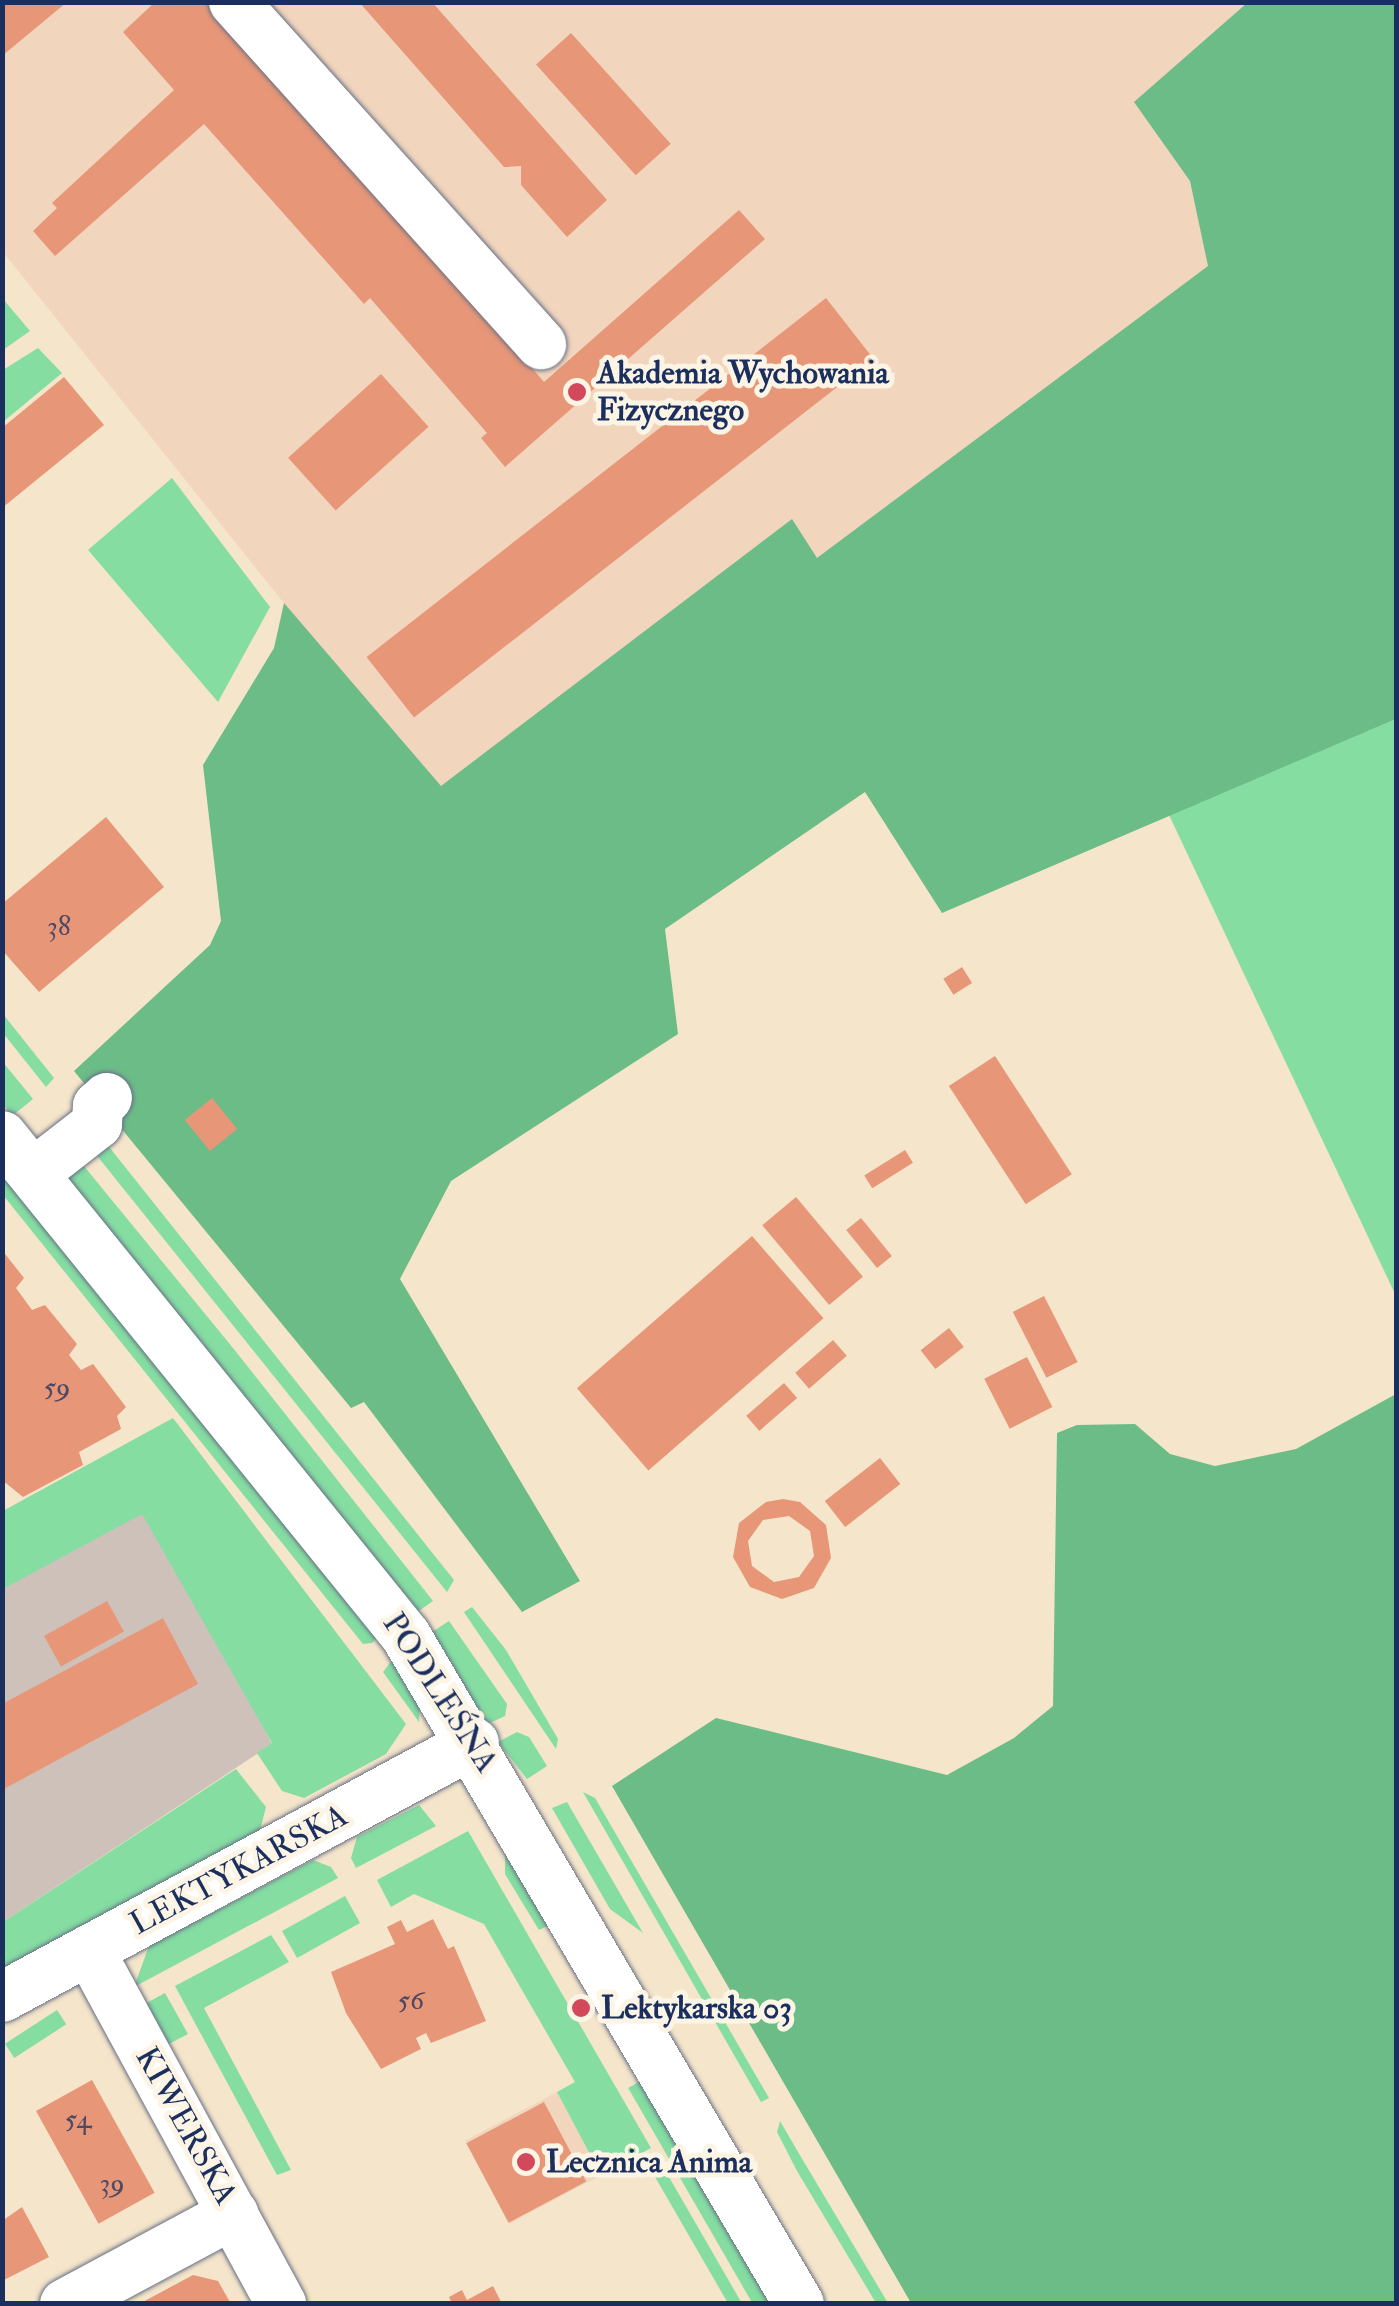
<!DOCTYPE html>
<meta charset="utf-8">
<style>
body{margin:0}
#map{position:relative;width:1399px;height:2306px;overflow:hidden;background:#f5e5ca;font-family:"IM FELL Double Pica",serif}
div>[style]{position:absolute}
.built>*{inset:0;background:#f1d5bd;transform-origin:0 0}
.industrial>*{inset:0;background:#cec1ba}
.green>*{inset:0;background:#85dda2;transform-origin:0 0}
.forest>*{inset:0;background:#6cbc88}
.building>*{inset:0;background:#e79778;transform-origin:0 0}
.roads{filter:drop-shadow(0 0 2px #676f84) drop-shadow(0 0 2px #676f84)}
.minor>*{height:50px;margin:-25px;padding:0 25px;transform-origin:25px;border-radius:25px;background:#fff}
.dots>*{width:28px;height:28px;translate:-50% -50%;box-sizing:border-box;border:5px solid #fcf5e5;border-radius:50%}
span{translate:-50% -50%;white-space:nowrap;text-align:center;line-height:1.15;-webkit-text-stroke:10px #fcf5e5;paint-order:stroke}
.number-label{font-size:28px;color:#4e4964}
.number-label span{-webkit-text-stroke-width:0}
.poi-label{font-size:32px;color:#1b2f5e;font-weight:700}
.left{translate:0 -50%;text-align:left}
.street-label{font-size:32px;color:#1b2f5e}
.frame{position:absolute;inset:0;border:5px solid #1b2f5e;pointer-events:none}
</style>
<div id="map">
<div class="built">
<div style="clip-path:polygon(3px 3px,1396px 3px,1396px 126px,817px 559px,791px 520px,441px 787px,375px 717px,3px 252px)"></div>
<div style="left:557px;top:2092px;width:94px;height:104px;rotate:62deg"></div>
</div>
<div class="industrial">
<div style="clip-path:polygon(125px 1445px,272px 1744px,3px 1922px,3px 1511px)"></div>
</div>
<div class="green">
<div style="clip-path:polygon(3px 299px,30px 331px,3px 350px,2px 350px)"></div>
<div style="clip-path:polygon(38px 348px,62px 373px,3px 422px,3px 370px)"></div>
<div style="clip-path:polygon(172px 478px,270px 607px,218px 702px,88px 550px)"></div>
<div style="clip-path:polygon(1396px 719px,1396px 1296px,1169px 815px)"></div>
<div style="clip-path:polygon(3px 1014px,54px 1078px,46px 1087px,3px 1033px)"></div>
<div style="clip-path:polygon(2px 1061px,33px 1099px,12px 1116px,3px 1104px)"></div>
<div style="clip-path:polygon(106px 1143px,454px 1580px,447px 1592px,94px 1152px)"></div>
<div style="clip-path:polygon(79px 1160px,233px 1348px,433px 1601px,416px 1613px,65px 1183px)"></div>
<div style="clip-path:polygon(2px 1170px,378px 1637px,372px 1643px,363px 1644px,3px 1195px)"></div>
<div style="clip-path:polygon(173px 1418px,406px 1724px,386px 1754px,304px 1798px,282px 1791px,257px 1753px,272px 1743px,142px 1514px,3px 1589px,3px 1511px)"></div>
<div style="clip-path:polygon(472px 1607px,506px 1650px,558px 1739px,556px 1749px,464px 1612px)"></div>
<div style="clip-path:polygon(449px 1621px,507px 1704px,505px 1716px,488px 1724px,429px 1634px)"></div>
<div style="clip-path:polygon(393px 1659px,420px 1704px,419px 1722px,383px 1672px)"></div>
<div style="clip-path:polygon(517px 1732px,529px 1737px,547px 1766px,527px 1779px,498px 1742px)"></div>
<div style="clip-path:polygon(236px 1769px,266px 1807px,259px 1834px,3px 1973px,3px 1922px)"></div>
<div style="clip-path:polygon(583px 1792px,595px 1798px,769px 2098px,761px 2102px)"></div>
<div style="clip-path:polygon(567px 1802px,643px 1933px,610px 1909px,552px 1808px)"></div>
<div style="clip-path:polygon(419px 1805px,436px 1826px,356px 1868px,351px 1858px,357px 1837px)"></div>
<div style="clip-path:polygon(468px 1831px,651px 2148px,601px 2175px,557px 2092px,575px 2082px,484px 1924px,414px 1894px,391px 1907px,377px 1880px)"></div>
<div style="clip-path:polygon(511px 1852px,552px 1924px,539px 1930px,505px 1874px,505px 1855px)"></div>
<div style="clip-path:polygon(313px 1860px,331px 1867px,338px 1878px,134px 1987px,149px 1946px)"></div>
<div style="left:345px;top:1896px;width:31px;height:72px;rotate:61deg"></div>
<div style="clip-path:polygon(271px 1935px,289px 1962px,204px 2008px,291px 2170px,277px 2175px,175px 1986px)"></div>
<div style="clip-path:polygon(165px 1993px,188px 2034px,167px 2045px,141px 2006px)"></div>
<div style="left:57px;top:2010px;width:17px;height:62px;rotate:57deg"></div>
<div style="left:642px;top:2080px;width:259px;height:16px;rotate:60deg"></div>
<div style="clip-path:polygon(780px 2121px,801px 2157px,888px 2303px,876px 2303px,797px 2171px,777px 2132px)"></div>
<div style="left:658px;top:2158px;width:168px;height:12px;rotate:60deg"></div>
</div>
<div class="forest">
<div style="clip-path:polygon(1247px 3px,1396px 3px,1396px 719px,942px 913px,865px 792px,665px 929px,678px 1034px,451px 1181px,400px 1279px,580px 1581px,522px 1612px,364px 1402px,351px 1408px,74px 1071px,210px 945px,221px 921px,203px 765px,274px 648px,284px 603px,441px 786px,792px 519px,817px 558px,1208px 266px,1190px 181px,1134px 102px)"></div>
<div style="clip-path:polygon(1396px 1394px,1396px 2303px,911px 2303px,612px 1786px,716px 1718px,947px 1775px,1014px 1738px,1053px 1706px,1057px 1433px,1077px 1425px,1135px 1424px,1170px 1454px,1215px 1466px,1296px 1449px)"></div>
</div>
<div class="building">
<div style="clip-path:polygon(2px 2px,67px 2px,2px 56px)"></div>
<div style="clip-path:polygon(155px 2px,218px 2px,544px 382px,739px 210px,765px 239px,505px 467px,481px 438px,487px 433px,370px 298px,364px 304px,204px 124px,55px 256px,33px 231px,57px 208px,52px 203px,174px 90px,123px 32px)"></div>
<div style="clip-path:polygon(359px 2px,432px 2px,607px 200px,567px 237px,521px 185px,521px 166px,504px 167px)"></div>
<div style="left:571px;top:33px;width:149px;height:47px;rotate:48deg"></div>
<div style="left:826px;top:298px;width:77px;height:583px;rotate:52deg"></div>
<div style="left:381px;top:374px;width:71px;height:125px;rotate:48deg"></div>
<div style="clip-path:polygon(64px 377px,104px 425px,2px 508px,2px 428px)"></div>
<div style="clip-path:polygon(106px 817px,164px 887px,39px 992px,2px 950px,2px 904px)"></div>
<div style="left:962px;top:967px;width:19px;height:22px;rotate:58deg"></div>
<div style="left:995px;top:1056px;width:141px;height:55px;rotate:57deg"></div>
<div style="left:212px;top:1098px;width:40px;height:35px;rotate:51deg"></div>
<div style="left:905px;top:1150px;width:15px;height:48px;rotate:58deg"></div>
<div style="left:796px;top:1197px;width:104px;height:44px;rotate:50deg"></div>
<div style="left:861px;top:1218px;width:49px;height:19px;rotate:51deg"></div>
<div style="left:752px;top:1236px;width:109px;height:232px;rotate:49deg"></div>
<div style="clip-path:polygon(2px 1250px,24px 1278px,16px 1288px,32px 1310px,45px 1305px,77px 1344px,69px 1355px,81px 1370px,93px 1364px,126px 1407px,117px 1416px,121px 1429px,79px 1452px,83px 1465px,23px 1497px,2px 1480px)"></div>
<div style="left:1044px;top:1296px;width:74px;height:35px;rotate:63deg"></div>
<div style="left:949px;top:1328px;width:24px;height:36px;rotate:52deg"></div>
<div style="left:833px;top:1340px;width:21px;height:50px;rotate:49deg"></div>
<div style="left:1027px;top:1357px;width:56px;height:48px;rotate:63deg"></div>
<div style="left:784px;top:1383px;width:20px;height:50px;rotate:49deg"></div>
<div style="left:880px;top:1458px;width:33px;height:70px;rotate:52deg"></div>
<div style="clip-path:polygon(evenodd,783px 1499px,800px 1502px,826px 1525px,831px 1558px,814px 1588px,782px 1599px,750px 1587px,733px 1557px,739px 1523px,766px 1502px,783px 1499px,789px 1516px,810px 1531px,814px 1556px,799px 1577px,774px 1582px,752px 1566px,748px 1541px,763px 1520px,789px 1516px)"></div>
<div style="left:107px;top:1601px;width:35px;height:72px;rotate:61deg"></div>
<div style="clip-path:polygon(163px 1618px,198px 1684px,2px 1790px,2px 1704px)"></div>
<div style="clip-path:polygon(433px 1919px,448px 1949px,454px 1946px,486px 2021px,431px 2043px,426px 2033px,416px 2038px,421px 2049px,381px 2069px,346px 2013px,331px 1972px,395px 1944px,387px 1927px,401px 1920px,407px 1932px)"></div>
<div style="left:92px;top:2080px;width:129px;height:64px;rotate:61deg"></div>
<div style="left:544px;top:2102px;width:90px;height:88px;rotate:62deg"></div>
<div style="clip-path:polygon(22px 2207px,49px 2257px,2px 2281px,2px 2221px)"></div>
<div style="clip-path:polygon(193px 2275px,218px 2281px,231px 2304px,139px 2304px)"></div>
<div style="clip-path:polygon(493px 2286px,502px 2304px,452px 2304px,449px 2297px,462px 2290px,467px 2300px)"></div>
</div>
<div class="roads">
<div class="minor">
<div style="left:234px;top:2px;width:460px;rotate:48.1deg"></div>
<div style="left:2px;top:1136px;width:643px;rotate:51.06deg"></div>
<div style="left:406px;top:1636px;width:775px;rotate:59.53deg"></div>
<div style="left:34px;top:1173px;width:80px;rotate:-37.9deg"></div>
<div style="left:97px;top:1124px;width:18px;rotate:-87deg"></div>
<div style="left:98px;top:1106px;width:12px;rotate:-42deg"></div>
<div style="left:89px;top:1950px;width:403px;rotate:61.5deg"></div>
<div style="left:2px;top:1997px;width:536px;rotate:-28.29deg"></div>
<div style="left:65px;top:2304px;width:191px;rotate:-28.2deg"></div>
</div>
</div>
<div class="dots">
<div style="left:577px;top:392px;background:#d1495b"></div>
<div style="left:581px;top:2008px;background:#d1495b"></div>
<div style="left:526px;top:2162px;background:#d1495b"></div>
</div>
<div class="number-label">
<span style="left:59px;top:927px">38</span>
<span style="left:57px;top:1388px">59</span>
<span style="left:411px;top:2001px">56</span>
<span style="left:78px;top:2120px">54</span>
<span style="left:112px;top:2184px">39</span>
</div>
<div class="poi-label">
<span class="left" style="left:597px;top:392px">Akademia Wychowania<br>Fizycznego</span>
<span class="left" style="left:601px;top:2008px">Lektykarska 03</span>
<span class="left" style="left:546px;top:2162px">Lecznica Anima</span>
</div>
<div class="street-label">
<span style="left:440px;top:1693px;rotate:57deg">PODLEŚNA</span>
<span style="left:239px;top:1870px;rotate:-28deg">LEKTYKARSKA</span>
<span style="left:186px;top:2126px;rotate:61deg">KIWERSKA</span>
</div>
<div class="frame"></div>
</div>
